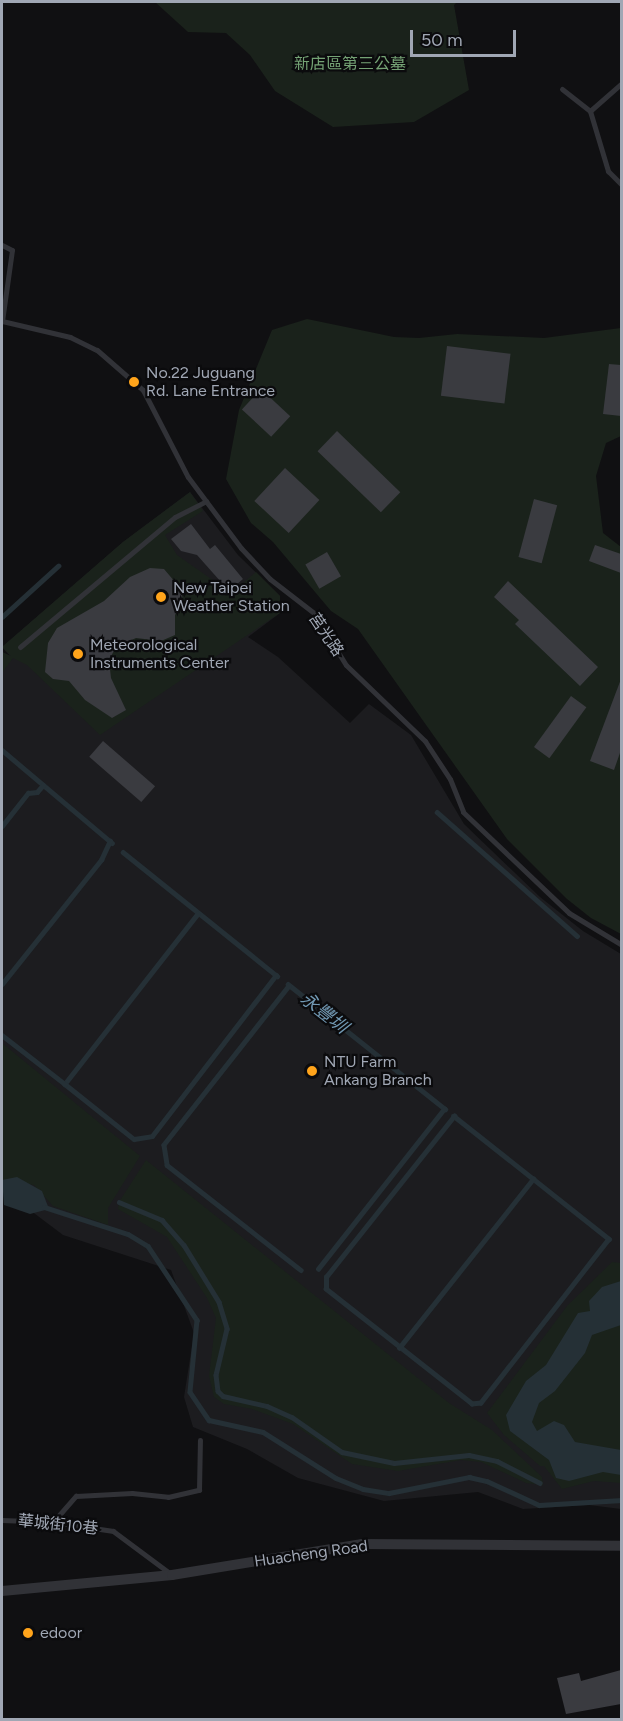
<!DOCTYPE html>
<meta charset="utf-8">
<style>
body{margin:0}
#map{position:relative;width:623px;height:1721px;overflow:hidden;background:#101012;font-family:Figtree,"Noto Sans TC",sans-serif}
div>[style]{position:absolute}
.built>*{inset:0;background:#1c1c1f}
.green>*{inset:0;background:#1a221b}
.water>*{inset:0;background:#253036}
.stream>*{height:4.5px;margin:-2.25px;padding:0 2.25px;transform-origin:2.25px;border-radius:2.25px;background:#253036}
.building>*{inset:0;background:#3a3b40;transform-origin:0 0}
.service>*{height:5px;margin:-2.5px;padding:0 2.5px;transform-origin:2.5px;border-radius:2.5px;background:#313237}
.minor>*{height:10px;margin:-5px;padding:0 5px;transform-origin:5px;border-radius:5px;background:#313237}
.dots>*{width:16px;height:16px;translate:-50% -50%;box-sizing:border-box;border:3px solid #0b0b0d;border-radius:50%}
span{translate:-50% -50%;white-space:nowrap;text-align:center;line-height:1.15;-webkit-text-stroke:4.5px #0b0b0d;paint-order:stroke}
.park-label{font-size:16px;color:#74a274}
.poi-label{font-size:16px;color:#a0a7b4}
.left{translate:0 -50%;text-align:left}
.street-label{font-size:16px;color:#a0a7b4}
.water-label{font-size:18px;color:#7299b4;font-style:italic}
.frame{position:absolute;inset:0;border:3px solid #a0a7b4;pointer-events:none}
.scale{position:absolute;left:410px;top:30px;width:106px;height:27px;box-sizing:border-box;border:3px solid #a0a7b4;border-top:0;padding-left:8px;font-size:18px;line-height:21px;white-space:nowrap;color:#a0a7b4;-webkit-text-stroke:4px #0b0b0d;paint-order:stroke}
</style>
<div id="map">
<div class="built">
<div style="clip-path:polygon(190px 492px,238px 555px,280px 596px,280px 613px,248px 637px,278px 657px,350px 723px,369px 704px,411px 735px,464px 824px,540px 897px,583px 931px,621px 954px,621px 1509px,589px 1505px,523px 1509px,478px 1492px,384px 1501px,298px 1478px,247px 1449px,193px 1427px,184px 1397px,194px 1333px,171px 1270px,63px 1235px,2px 1189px,2px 652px,10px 656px,2px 647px,123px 542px)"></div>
</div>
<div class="green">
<div style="clip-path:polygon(155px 2px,457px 2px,454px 5px,469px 90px,414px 122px,333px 127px,275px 91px,250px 55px,226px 33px,188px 32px)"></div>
<div style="clip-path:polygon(307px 319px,394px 337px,419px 338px,457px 334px,544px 338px,621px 328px,621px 436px,606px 443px,596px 476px,603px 533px,621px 547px,621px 934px,591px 918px,567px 899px,507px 839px,358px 629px,331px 611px,273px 542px,251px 523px,226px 479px,239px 410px,272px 330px)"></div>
<div style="clip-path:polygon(190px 492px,203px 511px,165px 535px,177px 555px,231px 593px,256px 572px,280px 596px,280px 613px,100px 735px,27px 665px,13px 658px,2px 673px,2px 652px,11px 656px,2px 647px,123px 542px)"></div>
<div style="clip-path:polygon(2px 1043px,140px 1156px,108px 1208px,108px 1225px,53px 1206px,34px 1185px,2px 1180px)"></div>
<div style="clip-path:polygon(146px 1160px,449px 1403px,492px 1430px,542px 1477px,543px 1485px,526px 1483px,481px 1462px,461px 1460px,398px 1471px,352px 1464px,293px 1424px,252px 1409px,224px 1404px,214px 1397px,209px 1376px,216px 1318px,207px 1298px,167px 1237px,118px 1209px,119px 1202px)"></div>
<div style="clip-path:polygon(612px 1262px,621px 1263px,621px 1483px,594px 1481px,562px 1489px,544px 1466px,540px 1466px,504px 1435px,487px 1413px,567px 1306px)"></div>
</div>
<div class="water">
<div style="clip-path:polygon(17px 1177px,42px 1191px,49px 1209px,30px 1214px,4px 1205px,2px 1180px)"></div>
<div style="clip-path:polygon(621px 1281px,621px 1325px,592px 1335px,585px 1353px,555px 1391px,539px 1403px,532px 1422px,537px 1431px,554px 1421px,564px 1425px,575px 1442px,621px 1450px,621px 1475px,603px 1472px,569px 1481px,556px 1478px,549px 1460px,510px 1431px,506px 1415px,526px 1381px,546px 1365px,578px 1313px,590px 1311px,589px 1301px,602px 1287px)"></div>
</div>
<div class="stream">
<div style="left:2px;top:617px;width:76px;rotate:-42.3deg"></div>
<div style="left:2px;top:750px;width:144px;rotate:40.2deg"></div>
<div style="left:437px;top:812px;width:187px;rotate:41.5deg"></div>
<div style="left:2px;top:826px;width:42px;rotate:-51.8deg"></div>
<div style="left:28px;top:793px;width:9px;rotate:-6deg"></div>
<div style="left:37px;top:792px;width:9px;rotate:-49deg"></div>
<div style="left:123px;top:852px;width:198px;rotate:38.8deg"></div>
<div style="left:198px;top:914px;width:216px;rotate:128deg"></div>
<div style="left:65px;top:1084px;width:88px;rotate:38.6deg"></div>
<div style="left:134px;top:1139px;width:18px;rotate:-9deg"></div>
<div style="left:152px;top:1136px;width:203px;rotate:-52.4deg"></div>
<div style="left:2px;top:984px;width:159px;rotate:-51.4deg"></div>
<div style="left:101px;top:860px;width:21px;rotate:-65deg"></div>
<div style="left:288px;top:984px;width:201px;rotate:38.5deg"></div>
<div style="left:289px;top:986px;width:202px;rotate:128.2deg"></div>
<div style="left:164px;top:1145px;width:20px;rotate:81deg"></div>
<div style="left:167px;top:1165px;width:170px;rotate:38.1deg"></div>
<div style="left:2px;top:1035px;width:80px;rotate:37.9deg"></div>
<div style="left:453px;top:1116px;width:1px"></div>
<div style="left:454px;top:1116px;width:198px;rotate:38.4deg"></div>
<div style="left:609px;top:1239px;width:208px;rotate:128deg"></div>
<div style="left:481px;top:1403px;width:9px;rotate:174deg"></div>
<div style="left:472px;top:1404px;width:186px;rotate:-141.8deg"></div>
<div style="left:326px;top:1289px;width:12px;rotate:-90deg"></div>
<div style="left:326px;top:1277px;width:206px;rotate:-51.5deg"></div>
<div style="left:119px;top:1202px;width:47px;rotate:22.7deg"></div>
<div style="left:162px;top:1220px;width:33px;rotate:49deg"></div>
<div style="left:184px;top:1245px;width:67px;rotate:58.4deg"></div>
<div style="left:219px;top:1302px;width:28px;rotate:73deg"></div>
<div style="left:227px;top:1329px;width:47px;rotate:103.4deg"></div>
<div style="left:216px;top:1375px;width:16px;rotate:83deg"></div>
<div style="left:218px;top:1391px;width:7px;rotate:45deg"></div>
<div style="left:223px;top:1396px;width:45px;rotate:12.8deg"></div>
<div style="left:267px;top:1406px;width:27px;rotate:24deg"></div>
<div style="left:292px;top:1417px;width:61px;rotate:35deg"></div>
<div style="left:342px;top:1452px;width:53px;rotate:11.9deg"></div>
<div style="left:394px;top:1463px;width:75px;rotate:-6.1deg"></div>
<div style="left:469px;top:1455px;width:29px;rotate:12deg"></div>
<div style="left:497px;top:1461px;width:48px;rotate:27.1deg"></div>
<div style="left:44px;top:1207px;width:88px;rotate:17.8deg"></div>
<div style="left:128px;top:1234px;width:23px;rotate:31deg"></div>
<div style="left:148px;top:1246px;width:89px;rotate:56.5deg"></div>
<div style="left:197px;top:1320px;width:72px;rotate:95.6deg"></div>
<div style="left:190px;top:1392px;width:34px;rotate:56deg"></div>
<div style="left:209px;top:1420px;width:55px;rotate:12.5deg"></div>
<div style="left:263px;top:1432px;width:86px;rotate:32.2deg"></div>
<div style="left:336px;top:1478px;width:29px;rotate:22deg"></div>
<div style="left:363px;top:1489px;width:26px;rotate:9deg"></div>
<div style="left:389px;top:1493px;width:82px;rotate:-11.3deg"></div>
<div style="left:469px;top:1477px;width:18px;rotate:13deg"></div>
<div style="left:487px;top:1481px;width:57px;rotate:24.8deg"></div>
<div style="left:539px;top:1505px;width:83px;rotate:-3.4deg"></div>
<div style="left:318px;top:1269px;width:204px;rotate:-51.8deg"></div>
<div style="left:399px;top:1348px;width:216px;rotate:-51.6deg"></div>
</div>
<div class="building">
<div style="left:447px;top:346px;width:64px;height:50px;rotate:7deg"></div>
<div style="clip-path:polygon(609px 364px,621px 365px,621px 416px,603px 414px)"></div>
<div style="left:261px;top:389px;width:40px;height:28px;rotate:43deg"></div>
<div style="left:337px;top:431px;width:88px;height:28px;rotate:44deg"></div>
<div style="left:285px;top:468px;width:47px;height:45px;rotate:43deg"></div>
<div style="left:534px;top:499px;width:24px;height:60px;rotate:15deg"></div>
<div style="clip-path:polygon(191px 524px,210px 549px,215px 545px,243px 579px,229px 591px,197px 555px,181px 551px,171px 539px)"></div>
<div style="clip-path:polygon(595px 545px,621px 554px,621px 573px,589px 561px)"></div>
<div style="left:327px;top:552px;width:28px;height:25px;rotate:60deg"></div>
<div style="clip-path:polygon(150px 568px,164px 569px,181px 589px,183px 601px,175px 615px,175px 635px,161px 641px,136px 638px,116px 647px,109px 660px,111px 678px,126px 710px,112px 718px,85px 700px,69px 681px,53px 679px,45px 672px,48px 643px,57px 628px,104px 601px,130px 577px)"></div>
<div style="clip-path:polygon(508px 581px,598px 667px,580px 686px,515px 624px,519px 620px,494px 597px)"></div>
<div style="clip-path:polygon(621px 679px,621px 750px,614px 770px,590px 761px)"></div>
<div style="left:571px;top:696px;width:19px;height:63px;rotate:36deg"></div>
<div style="left:103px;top:741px;width:69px;height:21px;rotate:41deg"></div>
<div style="clip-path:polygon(621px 1670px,621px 1704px,566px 1714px,557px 1678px,579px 1673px,581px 1681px)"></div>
</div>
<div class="service">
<div style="left:562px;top:89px;width:36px;rotate:38deg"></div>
<div style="left:590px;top:111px;width:43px;rotate:-41.2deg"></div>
<div style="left:590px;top:111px;width:63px;rotate:73.3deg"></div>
<div style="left:608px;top:171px;width:20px;rotate:45deg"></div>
<div style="left:2px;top:245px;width:11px;rotate:27deg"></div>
<div style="left:12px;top:250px;width:72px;rotate:98deg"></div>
<div style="left:2px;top:321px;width:70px;rotate:13.2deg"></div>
<div style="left:70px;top:337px;width:30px;rotate:26deg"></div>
<div style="left:97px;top:350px;width:61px;rotate:41deg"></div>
<div style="left:143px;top:390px;width:98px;rotate:62.7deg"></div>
<div style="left:188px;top:477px;width:89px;rotate:53.3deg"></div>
<div style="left:241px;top:548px;width:42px;rotate:46.9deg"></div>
<div style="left:270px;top:579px;width:56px;rotate:37.7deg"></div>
<div style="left:314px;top:613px;width:61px;rotate:58.4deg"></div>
<div style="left:346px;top:665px;width:110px;rotate:43.9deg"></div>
<div style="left:425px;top:741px;width:45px;rotate:56.7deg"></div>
<div style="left:450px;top:779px;width:35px;rotate:68deg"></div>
<div style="left:463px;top:812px;width:146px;rotate:43.6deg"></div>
<div style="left:569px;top:913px;width:62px;rotate:31.1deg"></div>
<div style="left:20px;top:647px;width:202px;rotate:-40deg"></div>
<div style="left:175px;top:517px;width:35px;rotate:-27deg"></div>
<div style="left:2px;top:1520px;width:51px;rotate:2.2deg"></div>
<div style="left:53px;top:1522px;width:61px;rotate:8.5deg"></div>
<div style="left:113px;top:1531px;width:72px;rotate:36.6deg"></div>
<div style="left:53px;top:1522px;width:35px;rotate:-49deg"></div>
<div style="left:76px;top:1496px;width:56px;rotate:-3.1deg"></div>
<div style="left:132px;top:1493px;width:36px;rotate:6deg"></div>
<div style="left:168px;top:1497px;width:32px;rotate:-13deg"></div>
<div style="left:199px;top:1490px;width:50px;rotate:-88.9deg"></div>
</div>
<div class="minor">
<div style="left:2px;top:1591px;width:171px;rotate:-5.4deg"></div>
<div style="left:172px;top:1575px;width:193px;rotate:-9.3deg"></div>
<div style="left:362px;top:1544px;width:260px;rotate:0.4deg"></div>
</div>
<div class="dots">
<div style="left:134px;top:382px;background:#ffa41b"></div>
<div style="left:161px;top:597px;background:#ffa41b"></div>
<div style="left:78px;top:654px;background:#ffa41b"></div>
<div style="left:312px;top:1071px;background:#ffa41b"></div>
<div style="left:28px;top:1633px;background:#ffa41b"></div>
</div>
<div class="park-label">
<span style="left:350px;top:64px">新店區第三公墓</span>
</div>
<div class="poi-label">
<span class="left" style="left:146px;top:382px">No.22 Juguang<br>Rd. Lane Entrance</span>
<span class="left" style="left:173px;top:597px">New Taipei<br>Weather Station</span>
<span class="left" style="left:90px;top:654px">Meteorological<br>Instruments Center</span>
<span class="left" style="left:324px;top:1071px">NTU Farm<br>Ankang Branch</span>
<span class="left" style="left:40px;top:1633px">edoor</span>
</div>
<div class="street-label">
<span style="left:326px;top:635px;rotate:56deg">莒光路</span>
<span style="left:58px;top:1525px;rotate:6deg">華城街10巷</span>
<span style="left:311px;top:1554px;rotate:-8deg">Huacheng Road</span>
</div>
<div class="water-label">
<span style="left:324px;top:1013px;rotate:38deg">永豐圳</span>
</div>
<div class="frame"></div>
<div class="scale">50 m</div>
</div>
